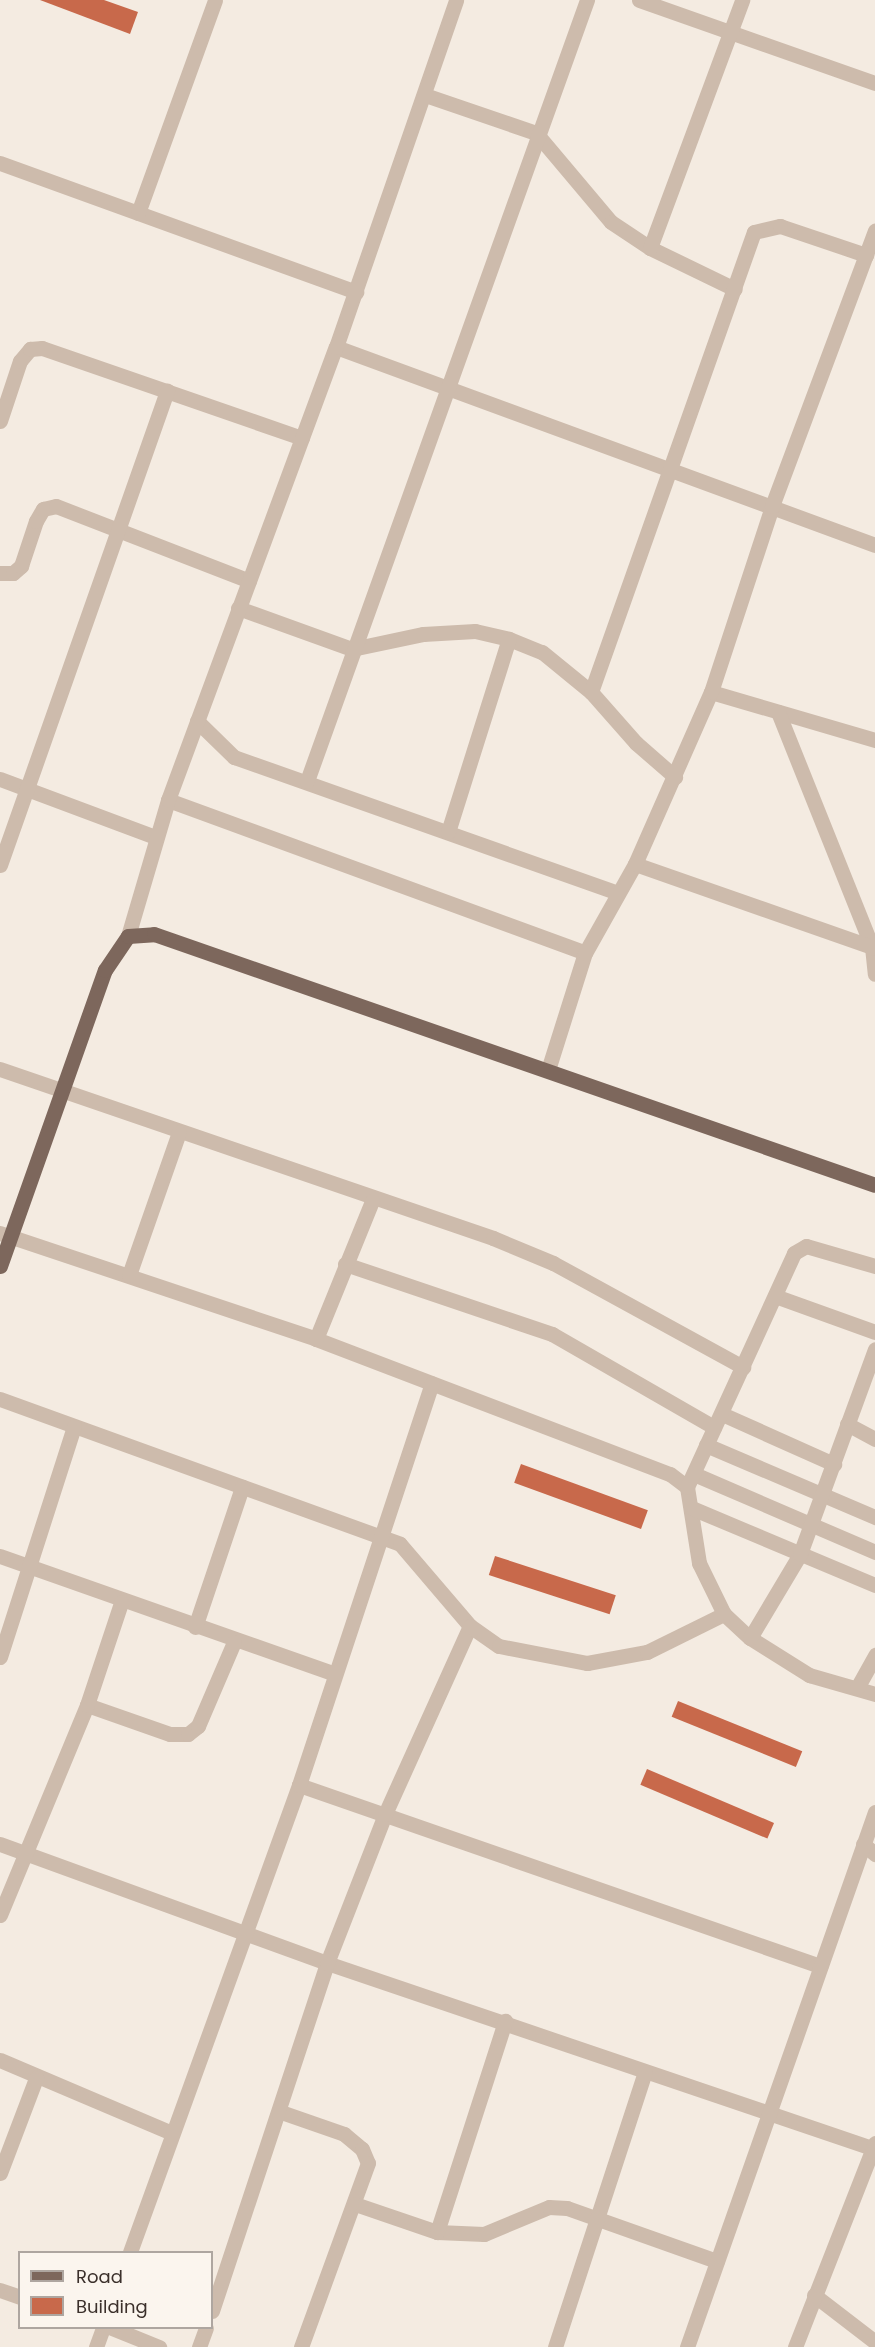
<!DOCTYPE html>
<style>
body{margin:0}
#map{position:relative;width:875px;height:2347px;overflow:hidden;background:#f4ebe1;font-family:Poppins,sans-serif}
div>[style]{position:absolute}
.building>*{inset:0;background:#c8694b;transform-origin:0 0}
.minor>*{height:15px;margin:-7.5px;padding:0 7.5px;transform-origin:7.5px;border-radius:7.5px;background:#cdbbac}
.major>*{height:15px;margin:-7.5px;padding:0 7.5px;transform-origin:7.5px;border-radius:7.5px;background:#7d675c}
span{translate:-50% -50%;white-space:nowrap;text-align:center;line-height:1.15;-webkit-text-stroke:5px #fbf5ee;paint-order:stroke}
.legend{position:absolute;left:18px;top:2251px;width:195px;height:78px;box-sizing:border-box;background:#fbf5ee;border:2px solid #aea6a0;margin:0;padding:8px 10px;list-style:none;font-size:18px;color:#3b302b}
.legend li{display:flex;align-items:center;gap:12px;height:30px}
.legend b{width:30px;border:2px solid #aea6a0}
</style>
<div id="map">
<div class="building">
<div style="clip-path:polygon(40px 0,104px 0,138px 12px,130px 34px)"></div>
<div style="left:521px;top:1464px;width:135px;height:20px;rotate:20deg"></div>
<div style="left:495px;top:1556px;width:127px;height:20px;rotate:18deg"></div>
<div style="left:678px;top:1701px;width:134px;height:17px;rotate:22deg"></div>
<div style="left:647px;top:1769px;width:138px;height:17px;rotate:23deg"></div>
</div>
<div class="minor">
<div style="left:639px;top:0;width:250px;rotate:19.4deg"></div>
<div style="left:425px;top:95px;width:117px;rotate:18.9deg"></div>
<div style="left:536px;top:133px;width:116px;rotate:49.9deg"></div>
<div style="left:611px;top:222px;width:47px;rotate:33.7deg"></div>
<div style="left:650px;top:248px;width:94px;rotate:25.8deg"></div>
<div style="left:0;top:163px;width:379px;rotate:19.9deg"></div>
<div style="left:138px;top:213px;width:226px;rotate:-70.1deg"></div>
<div style="left:650px;top:248px;width:265px;rotate:-69.6deg"></div>
<div style="left:336px;top:347px;width:574px;rotate:20.17deg"></div>
<div style="left:0;top:421px;width:63px;rotate:-71.6deg"></div>
<div style="left:20px;top:361px;width:16px;rotate:-50deg"></div>
<div style="left:30px;top:349px;width:12px;rotate:-5deg"></div>
<div style="left:42px;top:348px;width:275px;rotate:19.1deg"></div>
<div style="left:0;top:573px;width:13px"></div>
<div style="left:13px;top:573px;width:11px;rotate:-41deg"></div>
<div style="left:21px;top:566px;width:47px;rotate:-71.6deg"></div>
<div style="left:36px;top:521px;width:14px;rotate:-60deg"></div>
<div style="left:43px;top:509px;width:13px;rotate:-13deg"></div>
<div style="left:56px;top:506px;width:207px;rotate:21.2deg"></div>
<div style="left:238px;top:608px;width:121px;rotate:19.8deg"></div>
<div style="left:352px;top:649px;width:73px;rotate:-11.9deg"></div>
<div style="left:423px;top:634px;width:52px;rotate:-3.3deg"></div>
<div style="left:475px;top:631px;width:35px;rotate:13deg"></div>
<div style="left:509px;top:639px;width:35px;rotate:22deg"></div>
<div style="left:542px;top:652px;width:63px;rotate:39.2deg"></div>
<div style="left:591px;top:692px;width:68px;rotate:48.6deg"></div>
<div style="left:636px;top:743px;width:52px;rotate:41.1deg"></div>
<div style="left:591px;top:692px;width:488px;rotate:-70.5deg"></div>
<div style="left:754px;top:232px;width:27px;rotate:-13deg"></div>
<div style="left:780px;top:226px;width:91px;rotate:18.6deg"></div>
<div style="left:711px;top:692px;width:171px;rotate:16.3deg"></div>
<div style="left:778px;top:712px;width:253px;rotate:68.2deg"></div>
<div style="left:872px;top:947px;width:27px;rotate:84deg"></div>
<div style="left:197px;top:721px;width:52px;rotate:44.2deg"></div>
<div style="left:234px;top:757px;width:406px;rotate:19.5deg"></div>
<div style="left:0;top:779px;width:165px;rotate:20.5deg"></div>
<div style="left:307px;top:781px;width:830px;rotate:-70.28deg"></div>
<div style="left:168px;top:800px;width:444px;rotate:20.1deg"></div>
<div style="left:448px;top:832px;width:202px;rotate:-72.5deg"></div>
<div style="left:635px;top:864px;width:254px;rotate:19.3deg"></div>
<div style="left:0;top:865px;width:503px;rotate:-70.59deg"></div>
<div style="left:128px;top:936px;width:142px;rotate:-73.6deg"></div>
<div style="left:168px;top:800px;width:483px;rotate:-69.7deg"></div>
<div style="left:336px;top:347px;width:367px;rotate:-70.9deg"></div>
<div style="left:0;top:1069px;width:521px;rotate:18.92deg"></div>
<div style="left:493px;top:1238px;width:65px;rotate:22.6deg"></div>
<div style="left:553px;top:1263px;width:217px;rotate:28.7deg"></div>
<div style="left:548px;top:1070px;width:123px;rotate:-72.5deg"></div>
<div style="left:585px;top:953px;width:102px;rotate:-60.7deg"></div>
<div style="left:635px;top:864px;width:188px;rotate:-66.2deg"></div>
<div style="left:711px;top:692px;width:196px;rotate:-71.8deg"></div>
<div style="left:772px;top:506px;width:294px;rotate:-69.5deg"></div>
<div style="left:0;top:1233px;width:333px;rotate:18.5deg"></div>
<div style="left:316px;top:1339px;width:379px;rotate:20.9deg"></div>
<div style="left:670px;top:1474px;width:21px;rotate:37deg"></div>
<div style="left:687px;top:1487px;width:77px;rotate:81deg"></div>
<div style="left:699px;top:1563px;width:57px;rotate:63.9deg"></div>
<div style="left:724px;top:1614px;width:35px;rotate:43deg"></div>
<div style="left:750px;top:1638px;width:70px;rotate:32.1deg"></div>
<div style="left:809px;top:1675px;width:69px;rotate:16.1deg"></div>
<div style="left:345px;top:1264px;width:219px;rotate:18.7deg"></div>
<div style="left:552px;top:1334px;width:187px;rotate:29.9deg"></div>
<div style="left:129px;top:1275px;width:151px;rotate:-70.7deg"></div>
<div style="left:775px;top:1296px;width:106px;rotate:19.8deg"></div>
<div style="left:316px;top:1339px;width:149px;rotate:-67.9deg"></div>
<div style="left:0;top:1399px;width:425px;rotate:19.9deg"></div>
<div style="left:400px;top:1544px;width:108px;rotate:49.5deg"></div>
<div style="left:722px;top:1414px;width:123px;rotate:24.1deg"></div>
<div style="left:847px;top:1424px;width:32px;rotate:28deg"></div>
<div style="left:706px;top:1445px;width:184px;rotate:23.1deg"></div>
<div style="left:694px;top:1474px;width:197px;rotate:23.3deg"></div>
<div style="left:687px;top:1487px;width:257px;rotate:-65.4deg"></div>
<div style="left:794px;top:1253px;width:14px;rotate:-30deg"></div>
<div style="left:806px;top:1246px;width:72px;rotate:16.2deg"></div>
<div style="left:694px;top:1509px;width:196px;rotate:22.8deg"></div>
<div style="left:0;top:1556px;width:355px;rotate:19.4deg"></div>
<div style="left:195px;top:1627px;width:148px;rotate:-71.4deg"></div>
<div style="left:750px;top:1638px;width:98px;rotate:-59.2deg"></div>
<div style="left:800px;top:1554px;width:218px;rotate:-69.9deg"></div>
<div style="left:0;top:1657px;width:242px;rotate:-72.2deg"></div>
<div style="left:857px;top:1688px;width:38px;rotate:-61deg"></div>
<div style="left:87px;top:1705px;width:88px;rotate:19.3deg"></div>
<div style="left:170px;top:1734px;width:18px"></div>
<div style="left:188px;top:1734px;width:13px;rotate:-39deg"></div>
<div style="left:198px;top:1726px;width:91px;rotate:-66.8deg"></div>
<div style="left:299px;top:1785px;width:552px;rotate:19.16deg"></div>
<div style="left:0;top:1844px;width:348px;rotate:20deg"></div>
<div style="left:327px;top:1963px;width:579px;rotate:18.75deg"></div>
<div style="left:863px;top:1844px;width:16px;rotate:40deg"></div>
<div style="left:0;top:1915px;width:227px;rotate:-67.5deg"></div>
<div style="left:87px;top:1705px;width:108px;rotate:-71.6deg"></div>
<div style="left:0;top:2060px;width:187px;rotate:23deg"></div>
<div style="left:281px;top:2112px;width:67px;rotate:19.2deg"></div>
<div style="left:344px;top:2134px;width:23px;rotate:40deg"></div>
<div style="left:362px;top:2149px;width:15px;rotate:67deg"></div>
<div style="left:368px;top:2163px;width:196px;rotate:110deg"></div>
<div style="left:0;top:2173px;width:102px;rotate:-69.2deg"></div>
<div style="left:355px;top:2204px;width:87px;rotate:18.9deg"></div>
<div style="left:437px;top:2232px;width:47px;rotate:2.4deg"></div>
<div style="left:484px;top:2234px;width:70px;rotate:-22.6deg"></div>
<div style="left:549px;top:2207px;width:18px;rotate:3deg"></div>
<div style="left:567px;top:2208px;width:159px;rotate:19.5deg"></div>
<div style="left:437px;top:2232px;width:222px;rotate:-72.1deg"></div>
<div style="left:130px;top:2252px;width:497px;rotate:-70.1deg"></div>
<div style="left:299px;top:1785px;width:423px;rotate:-71.7deg"></div>
<div style="left:0;top:2290px;width:21px;rotate:19deg"></div>
<div style="left:814px;top:2295px;width:77px;rotate:37.6deg"></div>
<div style="left:212px;top:2311px;width:367px;rotate:-71.7deg"></div>
<div style="left:327px;top:1963px;width:160px;rotate:-68.7deg"></div>
<div style="left:385px;top:1814px;width:206px;rotate:-65.7deg"></div>
<div style="left:470px;top:1626px;width:35px;rotate:35deg"></div>
<div style="left:499px;top:1646px;width:90px;rotate:10.9deg"></div>
<div style="left:587px;top:1663px;width:61px;rotate:-10.4deg"></div>
<div style="left:647px;top:1652px;width:86px;rotate:-26.3deg"></div>
<div style="left:112px;top:2328px;width:51px;rotate:22deg"></div>
<div style="left:96px;top:2347px;width:20px;rotate:-70deg"></div>
<div style="left:199px;top:2347px;width:20px;rotate:-70deg"></div>
<div style="left:555px;top:2347px;width:289px;rotate:-71.9deg"></div>
<div style="left:687px;top:2347px;width:567px;rotate:-70.64deg"></div>
<div style="left:795px;top:2347px;width:219px;rotate:-68.6deg"></div>
</div>
<div class="major">
<div style="left:0;top:1266px;width:314px;rotate:-70.5deg"></div>
<div style="left:105px;top:970px;width:41px;rotate:-55.9deg"></div>
<div style="left:128px;top:936px;width:26px;rotate:-4deg"></div>
<div style="left:154px;top:934px;width:763px;rotate:19.19deg"></div>
</div>
<ul class="legend">
<li><b style="height:8px;background:#7d675c"></b>Road</li>
<li><b style="height:16px;background:#c8694b"></b>Building</li>
</ul>
</div>
